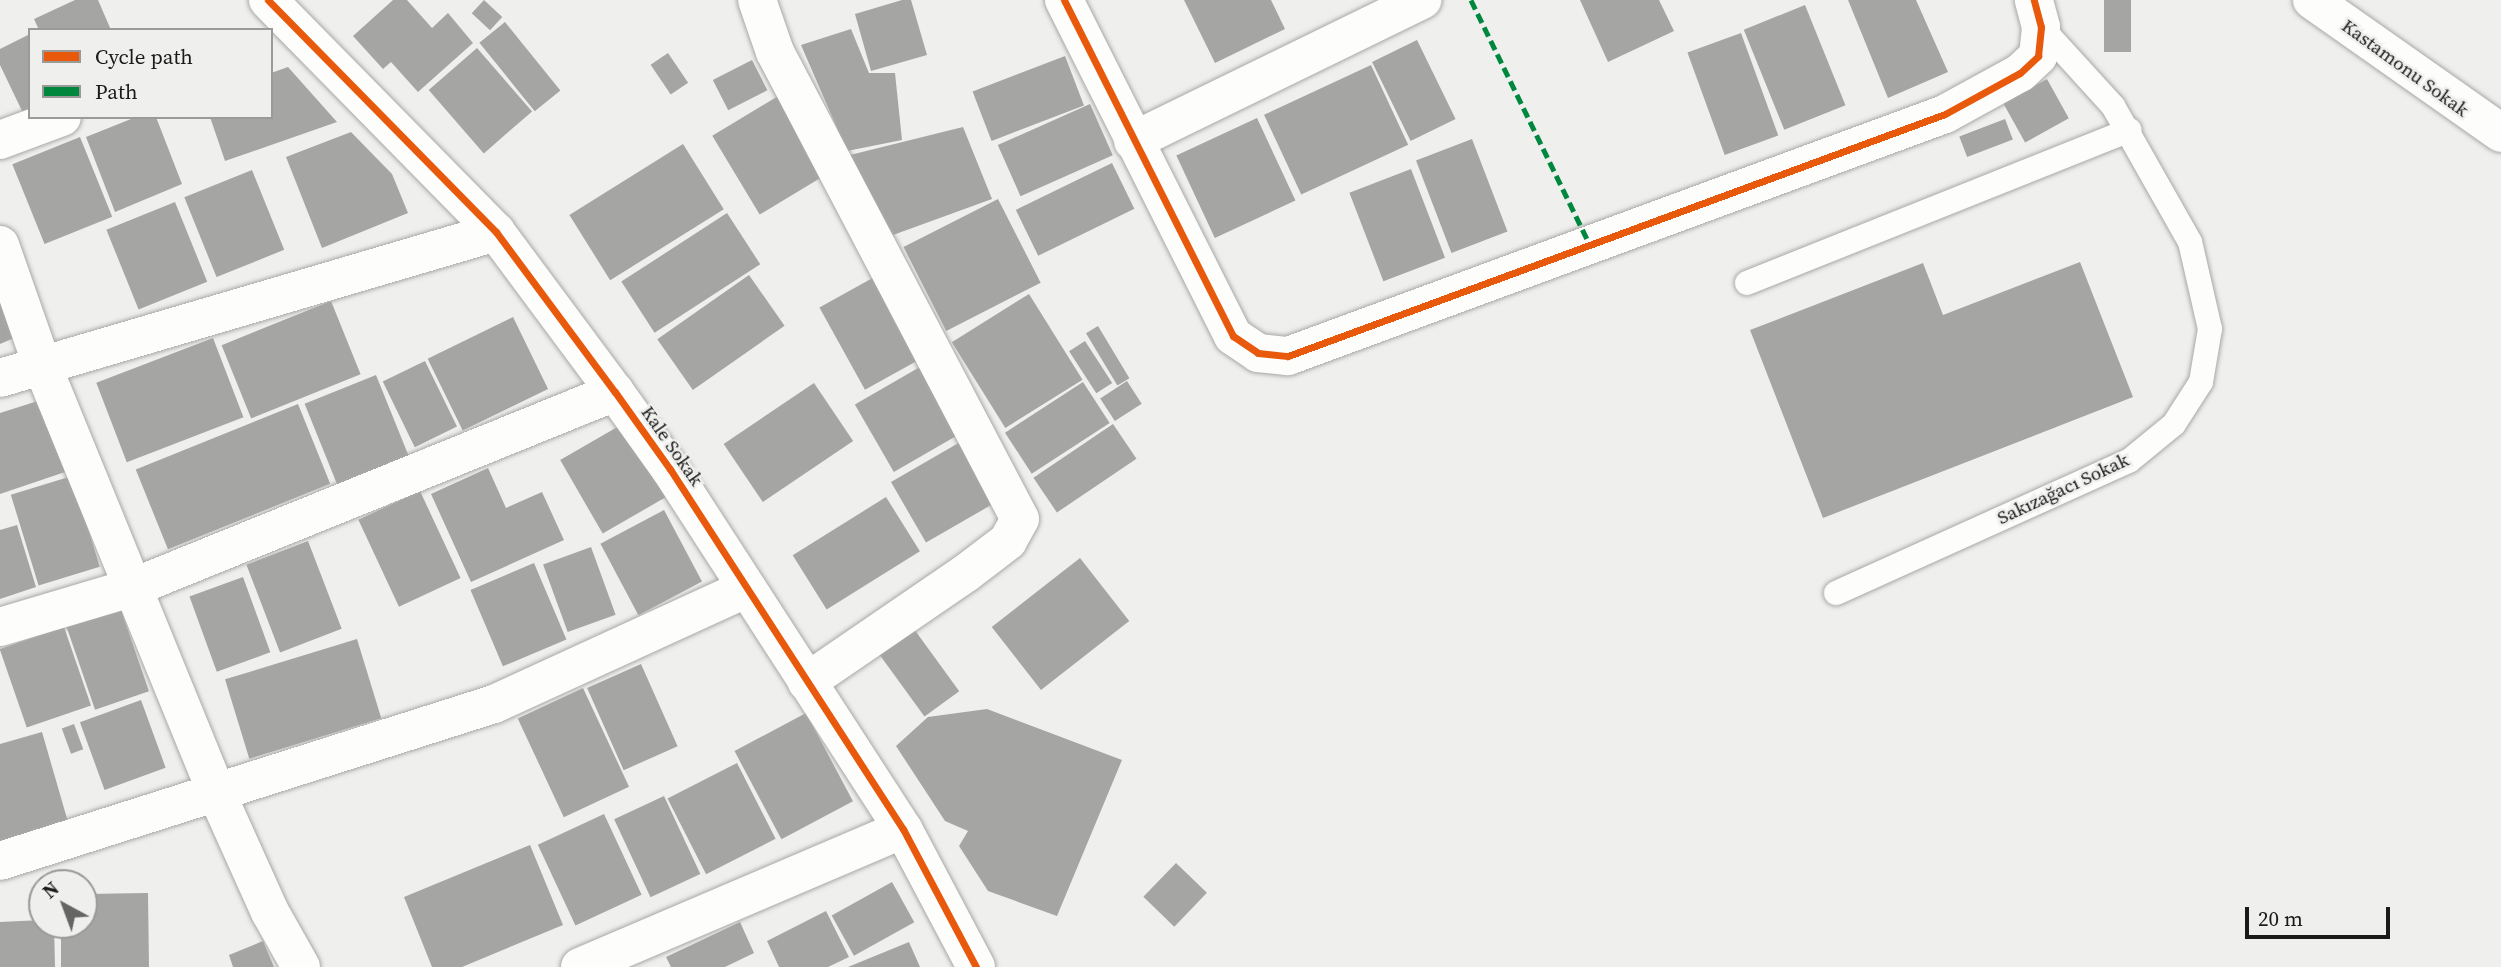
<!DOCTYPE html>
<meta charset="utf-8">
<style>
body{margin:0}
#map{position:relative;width:2501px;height:967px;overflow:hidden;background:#efefee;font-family:"Source Serif 4",serif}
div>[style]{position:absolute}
.building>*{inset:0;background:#a5a5a4;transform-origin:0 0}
.roads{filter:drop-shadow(0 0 2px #a8a8a8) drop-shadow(0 0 2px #a8a8a8)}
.lane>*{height:24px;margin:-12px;padding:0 12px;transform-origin:12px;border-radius:12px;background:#fdfdfc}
.street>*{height:38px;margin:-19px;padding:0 19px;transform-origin:19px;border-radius:19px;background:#fdfdfc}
.quiet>*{height:5px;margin-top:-2.5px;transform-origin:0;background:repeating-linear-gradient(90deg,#00873e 0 10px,transparent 0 15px)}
.cycleway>*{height:7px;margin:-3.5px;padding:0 3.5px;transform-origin:3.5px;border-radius:3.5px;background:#e8590c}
span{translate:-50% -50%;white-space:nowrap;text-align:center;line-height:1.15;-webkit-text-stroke:5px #eff0ed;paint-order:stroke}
.street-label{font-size:19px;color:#1a1a19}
.legend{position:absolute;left:28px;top:28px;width:245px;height:91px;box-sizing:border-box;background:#eff0ed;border:2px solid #9a9a98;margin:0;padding:9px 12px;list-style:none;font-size:21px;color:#1a1a19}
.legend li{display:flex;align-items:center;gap:14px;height:35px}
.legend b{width:35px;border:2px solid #9a9a98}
.north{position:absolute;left:28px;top:869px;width:70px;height:70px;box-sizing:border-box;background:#eff0ed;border:2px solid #9a9a98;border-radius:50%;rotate:319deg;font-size:19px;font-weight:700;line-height:28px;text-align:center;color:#1a1a19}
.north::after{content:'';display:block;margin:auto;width:24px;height:32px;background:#656564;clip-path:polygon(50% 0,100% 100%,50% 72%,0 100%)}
.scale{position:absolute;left:2245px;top:907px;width:145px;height:32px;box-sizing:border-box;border:4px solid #1a1a19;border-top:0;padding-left:9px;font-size:21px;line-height:24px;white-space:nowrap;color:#1a1a19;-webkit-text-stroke:5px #eff0ed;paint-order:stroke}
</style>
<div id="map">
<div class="building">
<div style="clip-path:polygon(75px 0,98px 0,111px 30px,39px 30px,34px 19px)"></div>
<div style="clip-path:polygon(393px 0,407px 0,432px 28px,448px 13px,473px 43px,418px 92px,391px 62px,383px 69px,353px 36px)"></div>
<div style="left:484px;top:0;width:25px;height:18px;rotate:43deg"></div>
<div style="clip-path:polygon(902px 0,911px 0,927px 55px,871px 71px,855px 14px)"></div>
<div style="clip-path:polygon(1184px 0,1271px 0,1285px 29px,1215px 63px)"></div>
<div style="clip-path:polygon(1580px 0,1659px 0,1674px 31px,1608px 62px)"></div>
<div style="clip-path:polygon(1848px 0,1916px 0,1948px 72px,1888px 98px)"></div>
<div style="left:2104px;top:0;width:27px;height:52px"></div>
<div style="left:1805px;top:5px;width:108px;height:66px;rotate:68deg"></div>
<div style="left:505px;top:22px;width:88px;height:33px;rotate:51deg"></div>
<div style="clip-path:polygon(851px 29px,869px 73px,895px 73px,902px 140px,847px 151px,801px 45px)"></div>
<div style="left:1741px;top:33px;width:109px;height:57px;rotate:70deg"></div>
<div style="clip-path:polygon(30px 34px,30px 109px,23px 113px,0 65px,0 49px)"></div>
<div style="left:1417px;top:40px;width:88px;height:50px;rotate:64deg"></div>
<div style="left:477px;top:48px;width:84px;height:64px;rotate:49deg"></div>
<div style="left:668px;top:53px;width:36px;height:21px;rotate:56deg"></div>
<div style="left:1065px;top:56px;width:53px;height:99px;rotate:69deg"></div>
<div style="left:752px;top:60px;width:34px;height:44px;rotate:63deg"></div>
<div style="left:1371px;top:65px;width:88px;height:118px;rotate:65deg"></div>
<div style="clip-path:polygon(288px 67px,337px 122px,225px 161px,210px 117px,271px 117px,271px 73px)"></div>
<div style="left:2047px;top:79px;width:45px;height:50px;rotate:61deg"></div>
<div style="left:780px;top:95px;width:92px;height:79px;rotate:59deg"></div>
<div style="left:1090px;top:104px;width:56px;height:101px;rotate:66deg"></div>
<div style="clip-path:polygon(136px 117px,156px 117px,182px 184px,115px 212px,86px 137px)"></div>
<div style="left:1257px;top:118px;width:91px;height:89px;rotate:65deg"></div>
<div style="left:2005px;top:119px;width:22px;height:49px;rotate:69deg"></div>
<div style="clip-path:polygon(963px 127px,992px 199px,893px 235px,850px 155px)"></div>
<div style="clip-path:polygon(351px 132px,392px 174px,408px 213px,322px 248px,286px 157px)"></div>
<div style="left:80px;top:137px;width:86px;height:73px;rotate:68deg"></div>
<div style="left:1472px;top:139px;width:99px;height:60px;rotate:69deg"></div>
<div style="left:683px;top:144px;width:77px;height:134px;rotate:58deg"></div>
<div style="left:1112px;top:163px;width:51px;height:107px;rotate:64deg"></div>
<div style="left:1411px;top:169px;width:95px;height:66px;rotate:69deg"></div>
<div style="left:252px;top:170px;width:86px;height:73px;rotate:68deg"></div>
<div style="left:998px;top:199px;width:94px;height:106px;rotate:63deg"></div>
<div style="left:175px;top:202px;width:86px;height:74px;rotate:68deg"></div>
<div style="left:727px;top:213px;width:61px;height:126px;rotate:57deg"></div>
<div style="clip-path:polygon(2080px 262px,2133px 397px,1823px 518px,1750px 330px,1923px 263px,1943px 315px)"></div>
<div style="left:749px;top:275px;width:62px;height:112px;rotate:55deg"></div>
<div style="left:878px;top:275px;width:94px;height:67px;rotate:61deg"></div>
<div style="clip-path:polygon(0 290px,19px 336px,0 344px)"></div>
<div style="left:1029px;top:294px;width:101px;height:91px;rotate:58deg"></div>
<div style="left:331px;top:301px;width:79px;height:118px;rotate:68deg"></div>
<div style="left:513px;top:317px;width:80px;height:95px;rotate:64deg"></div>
<div style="left:1098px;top:326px;width:61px;height:14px;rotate:59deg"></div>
<div style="left:213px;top:338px;width:85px;height:125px;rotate:69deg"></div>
<div style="left:1085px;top:341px;width:50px;height:19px;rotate:57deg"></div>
<div style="left:425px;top:361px;width:73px;height:47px;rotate:64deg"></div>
<div style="left:925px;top:364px;width:78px;height:81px;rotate:60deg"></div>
<div style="left:376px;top:375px;width:87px;height:77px;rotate:68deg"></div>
<div style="left:1127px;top:381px;width:27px;height:32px;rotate:57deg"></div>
<div style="left:1083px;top:382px;width:49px;height:93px;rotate:57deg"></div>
<div style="left:814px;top:383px;width:70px;height:109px;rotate:56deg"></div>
<div style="clip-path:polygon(41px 400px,65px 472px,0 494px,0 413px)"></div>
<div style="left:298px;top:404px;width:86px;height:175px;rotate:68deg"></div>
<div style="left:626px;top:422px;width:85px;height:76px;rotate:60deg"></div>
<div style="left:1113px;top:424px;width:42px;height:96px;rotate:56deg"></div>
<div style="left:962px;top:441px;width:70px;height:82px;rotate:60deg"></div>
<div style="clip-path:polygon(488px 468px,506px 508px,542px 492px,564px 540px,471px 582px,431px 494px)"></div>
<div style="left:72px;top:476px;width:95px;height:64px;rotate:73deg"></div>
<div style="left:420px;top:491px;width:96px;height:68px;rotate:65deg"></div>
<div style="left:886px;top:497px;width:64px;height:110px;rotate:58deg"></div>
<div style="left:664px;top:510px;width:81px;height:72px;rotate:62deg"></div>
<div style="clip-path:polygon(17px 525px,36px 587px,0 599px,0 530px)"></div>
<div style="left:308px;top:541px;width:94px;height:66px;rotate:69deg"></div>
<div style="left:591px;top:547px;width:72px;height:51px;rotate:70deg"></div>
<div style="left:1080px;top:558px;width:80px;height:112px;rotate:52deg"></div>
<div style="left:534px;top:563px;width:83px;height:69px;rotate:67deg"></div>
<div style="left:243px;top:577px;width:80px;height:57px;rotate:70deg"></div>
<div style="left:120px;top:607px;width:89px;height:57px;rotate:71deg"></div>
<div style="left:64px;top:627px;width:83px;height:68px;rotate:71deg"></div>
<div style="left:914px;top:629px;width:77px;height:43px;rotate:54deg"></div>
<div style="left:357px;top:639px;width:83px;height:138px;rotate:73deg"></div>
<div style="left:641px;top:664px;width:90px;height:59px;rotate:66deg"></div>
<div style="left:583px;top:688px;width:109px;height:72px;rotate:65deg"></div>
<div style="left:141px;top:700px;width:72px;height:65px;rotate:70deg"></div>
<div style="clip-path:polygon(987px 709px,1122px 760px,1057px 916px,988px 891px,959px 846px,968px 831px,945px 821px,896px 746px,928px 717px)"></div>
<div style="left:806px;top:713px;width:100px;height:81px;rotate:62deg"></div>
<div style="left:74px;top:724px;width:27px;height:13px;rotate:70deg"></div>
<div style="clip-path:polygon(42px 732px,68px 822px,0 841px,0 744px)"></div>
<div style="left:737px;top:763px;width:85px;height:78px;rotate:63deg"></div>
<div style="left:664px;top:796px;width:86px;height:55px;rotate:65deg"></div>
<div style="left:604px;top:814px;width:89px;height:73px;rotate:65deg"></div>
<div style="clip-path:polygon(530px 845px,563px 925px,462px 967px,432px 967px,404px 897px)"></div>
<div style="left:1176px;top:863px;width:43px;height:47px;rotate:44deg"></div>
<div style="left:892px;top:882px;width:46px;height:69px;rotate:61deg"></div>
<div style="clip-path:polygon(148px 893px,149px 967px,61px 967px,61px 925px,84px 925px,84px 894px)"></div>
<div style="clip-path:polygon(826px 911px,849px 957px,828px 967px,779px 967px,767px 941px)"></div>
<div style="clip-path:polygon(42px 920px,42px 925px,54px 925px,55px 967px,0 967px,0 922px)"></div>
<div style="clip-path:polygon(740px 922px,754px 953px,725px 967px,671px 967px,666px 957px)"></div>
<div style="clip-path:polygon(263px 941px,274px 967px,233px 967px,229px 955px)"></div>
<div style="clip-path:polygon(909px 942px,920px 967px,848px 967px)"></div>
</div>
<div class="roads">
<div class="lane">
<div style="left:1747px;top:283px;width:412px;rotate:-21.8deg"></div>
<div style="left:1836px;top:593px;width:321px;rotate:-24.3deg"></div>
<div style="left:2129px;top:461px;width:58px;rotate:-39.4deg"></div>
<div style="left:2174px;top:424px;width:50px;rotate:-57.3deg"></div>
<div style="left:2201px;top:382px;width:54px;rotate:-80.4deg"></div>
<div style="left:2210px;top:329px;width:89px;rotate:-102.9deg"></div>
<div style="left:2190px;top:242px;width:156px;rotate:-119.5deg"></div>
<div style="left:2113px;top:106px;width:107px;rotate:-132.3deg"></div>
</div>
<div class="street">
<div style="left:268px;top:0;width:325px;rotate:45.5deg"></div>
<div style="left:496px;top:232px;width:199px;rotate:53.4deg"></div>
<div style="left:615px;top:392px;width:95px;rotate:54.5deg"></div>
<div style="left:670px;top:469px;width:429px;rotate:57.1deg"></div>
<div style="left:903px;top:829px;width:156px;rotate:62.1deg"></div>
<div style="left:757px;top:0;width:55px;rotate:70.9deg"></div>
<div style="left:775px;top:52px;width:527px;rotate:62.32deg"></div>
<div style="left:1020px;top:519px;width:25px;rotate:119deg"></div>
<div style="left:1008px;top:541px;width:53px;rotate:142.7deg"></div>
<div style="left:966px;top:573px;width:193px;rotate:145.6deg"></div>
<div style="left:1064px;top:0;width:376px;rotate:63.3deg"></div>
<div style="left:1233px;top:336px;width:30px;rotate:34deg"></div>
<div style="left:1258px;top:353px;width:30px;rotate:6deg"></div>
<div style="left:1288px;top:356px;width:700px;rotate:-20.22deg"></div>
<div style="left:1945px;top:114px;width:85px;rotate:-28.7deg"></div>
<div style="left:2020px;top:73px;width:25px;rotate:-43deg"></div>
<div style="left:2038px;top:56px;width:29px;rotate:-84deg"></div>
<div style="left:2041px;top:27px;width:28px;rotate:-105deg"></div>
<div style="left:2312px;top:0;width:231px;rotate:35.1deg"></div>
<div style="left:0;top:140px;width:66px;rotate:-20.4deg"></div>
<div style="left:1133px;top:141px;width:322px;rotate:-26deg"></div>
<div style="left:0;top:245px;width:127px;rotate:70.7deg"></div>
<div style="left:42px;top:365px;width:461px;rotate:67.8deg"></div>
<div style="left:216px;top:792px;width:132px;rotate:65.8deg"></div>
<div style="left:270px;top:912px;width:63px;rotate:60.6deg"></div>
<div style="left:0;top:378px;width:517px;rotate:-16.4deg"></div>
<div style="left:0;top:627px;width:140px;rotate:-16.6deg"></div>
<div style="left:134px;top:587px;width:519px;rotate:-22.07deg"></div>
<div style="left:0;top:861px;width:518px;rotate:-17.63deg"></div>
<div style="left:494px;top:704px;width:278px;rotate:-24.6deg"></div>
<div style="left:580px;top:967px;width:351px;rotate:-23.1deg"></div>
</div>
</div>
<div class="quiet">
<div style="left:1471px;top:0;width:272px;rotate:64.1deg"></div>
</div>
<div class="cycleway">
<div style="left:268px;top:0;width:325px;rotate:45.5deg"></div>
<div style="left:496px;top:232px;width:199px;rotate:53.4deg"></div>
<div style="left:615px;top:392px;width:95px;rotate:54.5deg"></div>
<div style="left:670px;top:469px;width:429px;rotate:57.1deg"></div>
<div style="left:903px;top:829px;width:156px;rotate:62.1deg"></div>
<div style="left:1064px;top:0;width:376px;rotate:63.3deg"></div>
<div style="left:1233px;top:336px;width:30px;rotate:34deg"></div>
<div style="left:1258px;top:353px;width:30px;rotate:6deg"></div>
<div style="left:1288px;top:356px;width:700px;rotate:-20.22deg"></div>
<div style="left:1945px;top:114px;width:85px;rotate:-28.7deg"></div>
<div style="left:2020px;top:73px;width:25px;rotate:-43deg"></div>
<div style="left:2038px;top:56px;width:29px;rotate:-84deg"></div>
<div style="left:2041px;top:27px;width:28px;rotate:-105deg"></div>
</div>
<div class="street-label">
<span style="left:2405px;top:68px;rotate:36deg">Kastamonu Sokak</span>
<span style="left:672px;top:446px;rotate:55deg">Kale Sokak</span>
<span style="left:2063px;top:489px;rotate:-25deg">Sakızağacı Sokak</span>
</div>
<ul class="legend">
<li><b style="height:9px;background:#e8590c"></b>Cycle path</li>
<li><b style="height:9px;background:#00873e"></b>Path</li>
</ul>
<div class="north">N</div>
<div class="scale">20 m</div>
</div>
